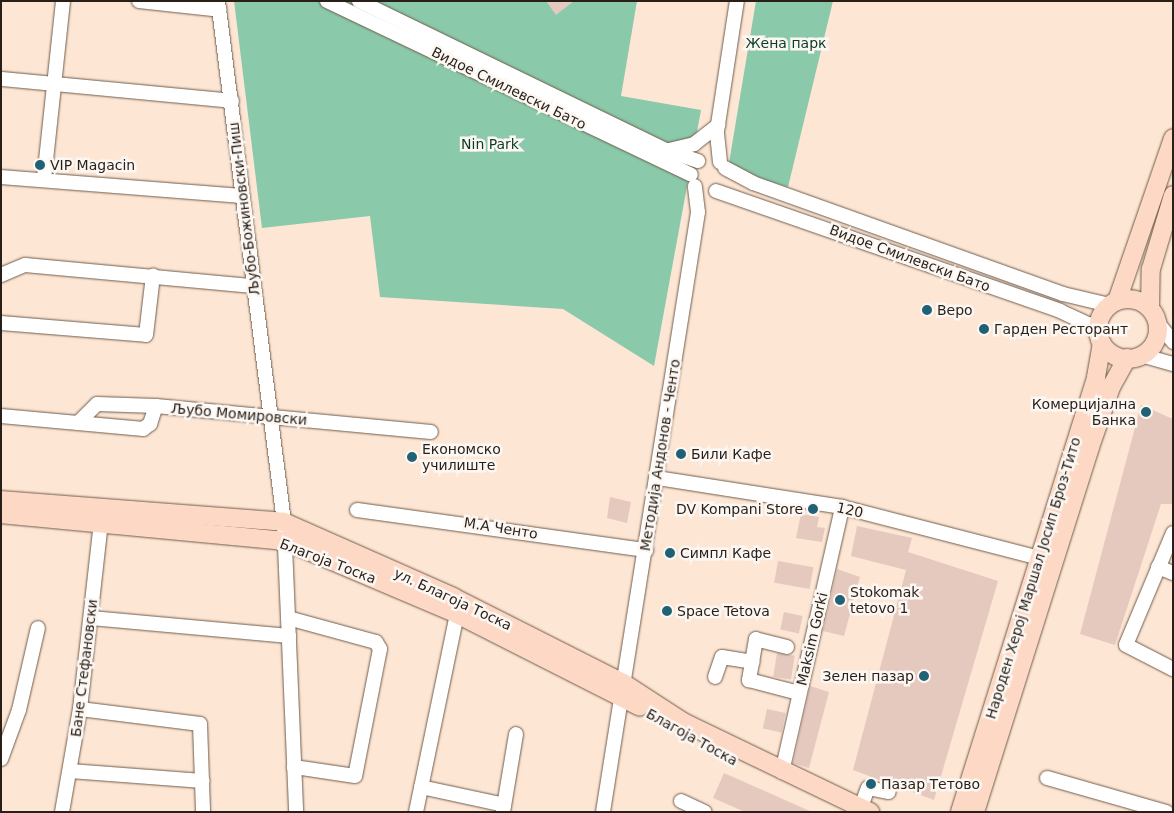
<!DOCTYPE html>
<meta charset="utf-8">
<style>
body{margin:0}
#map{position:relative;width:1174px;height:813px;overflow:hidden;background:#fde6d4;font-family:"DejaVu Sans",sans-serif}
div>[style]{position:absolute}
.green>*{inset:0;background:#8ac9a9}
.building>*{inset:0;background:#e5c9be;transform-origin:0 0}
.roads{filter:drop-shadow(0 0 1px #705c4c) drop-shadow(0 0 1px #705c4c)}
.minor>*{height:14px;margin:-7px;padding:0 7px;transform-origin:7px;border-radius:7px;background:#fff}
.major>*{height:18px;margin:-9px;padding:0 9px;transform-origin:9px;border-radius:9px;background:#fdd9c5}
.major>.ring{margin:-9px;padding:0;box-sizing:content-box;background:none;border:18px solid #fdd9c5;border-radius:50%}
.dots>*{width:14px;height:14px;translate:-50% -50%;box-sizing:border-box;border:2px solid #fcf7f3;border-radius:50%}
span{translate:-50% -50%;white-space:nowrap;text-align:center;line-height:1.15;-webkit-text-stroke:5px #fcf7f3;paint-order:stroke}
.park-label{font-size:14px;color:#0a3c28}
.street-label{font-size:14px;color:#271f18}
.poi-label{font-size:14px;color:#271f18}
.left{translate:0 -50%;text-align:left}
.right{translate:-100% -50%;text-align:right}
.frame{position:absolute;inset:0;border:2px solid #271f18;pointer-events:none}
</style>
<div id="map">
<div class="green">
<div style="clip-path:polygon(234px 1px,637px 1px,621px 96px,701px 110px,654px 366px,563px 309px,380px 297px,370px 216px,262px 228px)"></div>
<div style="clip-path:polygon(756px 1px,833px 1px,788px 187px,728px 169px)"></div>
</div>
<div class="building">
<div style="clip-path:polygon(546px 1px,574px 1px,556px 15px)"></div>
<div style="clip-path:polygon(1141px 405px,1173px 419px,1173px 504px,1161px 504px,1115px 645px,1080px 634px)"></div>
<div style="clip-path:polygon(610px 497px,631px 502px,627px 523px,607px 518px)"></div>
<div style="clip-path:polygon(801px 514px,819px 517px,817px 527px,825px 528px,822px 542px,796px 538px)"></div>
<div style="clip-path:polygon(857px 526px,912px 538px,908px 552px,998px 581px,934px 800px,853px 770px,906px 570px,851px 556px)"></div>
<div style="left:778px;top:561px;width:36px;height:22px;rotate:10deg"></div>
<div style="clip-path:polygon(837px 569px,860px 577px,844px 636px,823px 631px)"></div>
<div style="left:784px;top:612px;width:19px;height:18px;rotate:12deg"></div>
<div style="left:777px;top:653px;width:18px;height:24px;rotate:9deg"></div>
<div style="clip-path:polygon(810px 686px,829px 692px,809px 768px,793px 763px)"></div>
<div style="left:767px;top:709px;width:19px;height:20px;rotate:12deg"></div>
<div style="clip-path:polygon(724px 773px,812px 812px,745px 812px,713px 798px)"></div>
</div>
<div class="roads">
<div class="minor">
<div style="left:139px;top:1px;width:81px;rotate:6.3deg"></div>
<div style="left:218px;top:1px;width:525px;rotate:82.78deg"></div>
<div style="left:284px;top:522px;width:290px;rotate:87.6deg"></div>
<div style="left:327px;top:1px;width:403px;rotate:25.5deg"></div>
<div style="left:359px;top:1px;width:341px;rotate:25.9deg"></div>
<div style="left:666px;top:150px;width:34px;rotate:19deg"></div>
<div style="left:1px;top:79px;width:232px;rotate:5.4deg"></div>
<div style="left:669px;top:150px;width:26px;rotate:-13deg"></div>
<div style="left:694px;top:144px;width:31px;rotate:-38deg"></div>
<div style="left:720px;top:162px;width:31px;rotate:-96deg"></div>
<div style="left:717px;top:131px;width:132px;rotate:-81.3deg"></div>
<div style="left:725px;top:168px;width:32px;rotate:28deg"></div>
<div style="left:753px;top:183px;width:329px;rotate:19.7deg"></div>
<div style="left:1063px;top:294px;width:47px;rotate:13.4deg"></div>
<div style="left:1px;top:177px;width:241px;rotate:4.5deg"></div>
<div style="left:44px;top:179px;width:179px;rotate:-83.9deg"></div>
<div style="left:716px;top:191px;width:364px;rotate:19.2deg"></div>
<div style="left:1060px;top:311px;width:31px;rotate:25deg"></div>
<div style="left:1088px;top:324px;width:15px;rotate:42deg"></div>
<div style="left:1px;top:275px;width:26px;rotate:-23deg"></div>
<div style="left:25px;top:265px;width:229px;rotate:5.3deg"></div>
<div style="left:1157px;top:322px;width:26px;rotate:51deg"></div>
<div style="left:1px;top:323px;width:145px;rotate:4.7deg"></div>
<div style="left:146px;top:335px;width:60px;rotate:-83.3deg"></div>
<div style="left:1141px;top:355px;width:33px;rotate:16deg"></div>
<div style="left:1px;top:416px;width:143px;rotate:5.2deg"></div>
<div style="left:143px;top:429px;width:9px;rotate:-36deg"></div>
<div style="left:150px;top:424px;width:19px;rotate:-72deg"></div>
<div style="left:156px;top:406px;width:276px;rotate:5.4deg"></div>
<div style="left:78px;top:423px;width:27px;rotate:-45deg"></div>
<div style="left:97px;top:404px;width:59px;rotate:1.9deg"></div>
<div style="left:657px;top:478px;width:187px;rotate:8.9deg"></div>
<div style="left:842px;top:507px;width:203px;rotate:14.5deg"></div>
<div style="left:357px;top:510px;width:292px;rotate:7.9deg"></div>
<div style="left:1173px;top:533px;width:121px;rotate:112.8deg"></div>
<div style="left:1126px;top:645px;width:53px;rotate:27.1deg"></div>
<div style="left:1158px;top:567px;width:16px;rotate:22deg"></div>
<div style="left:91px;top:618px;width:199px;rotate:5.2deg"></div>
<div style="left:288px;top:618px;width:91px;rotate:15.3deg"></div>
<div style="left:376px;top:642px;width:8px;rotate:60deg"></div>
<div style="left:380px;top:649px;width:129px;rotate:101.1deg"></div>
<div style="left:355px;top:776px;width:62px;rotate:-171.6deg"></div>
<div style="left:787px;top:647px;width:32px;rotate:-166deg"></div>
<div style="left:756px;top:639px;width:42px;rotate:99.7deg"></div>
<div style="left:749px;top:680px;width:52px;rotate:14.6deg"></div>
<div style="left:715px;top:677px;width:21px;rotate:-71deg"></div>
<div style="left:722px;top:657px;width:31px;rotate:9deg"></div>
<div style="left:80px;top:709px;width:121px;rotate:7.1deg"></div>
<div style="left:200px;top:724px;width:88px;rotate:88deg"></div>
<div style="left:1px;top:759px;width:52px;rotate:-69.8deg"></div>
<div style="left:19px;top:710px;width:84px;rotate:-77deg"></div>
<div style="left:70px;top:771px;width:133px;rotate:4.3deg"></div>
<div style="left:782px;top:772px;width:272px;rotate:-77.2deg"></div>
<div style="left:1047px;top:778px;width:124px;rotate:15.9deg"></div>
<div style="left:421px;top:787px;width:85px;rotate:12.2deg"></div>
<div style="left:681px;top:801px;width:26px;rotate:25deg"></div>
<div style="left:861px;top:807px;width:20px;rotate:-70deg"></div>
<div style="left:868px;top:788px;width:21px;rotate:11deg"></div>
<div style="left:62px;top:812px;width:105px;rotate:-80.1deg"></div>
<div style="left:80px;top:709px;width:187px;rotate:-83.6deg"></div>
<div style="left:416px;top:812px;width:202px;rotate:-78.3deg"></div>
<div style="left:503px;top:812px;width:79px;rotate:-80.5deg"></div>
<div style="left:603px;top:812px;width:607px;rotate:-81deg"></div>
<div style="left:698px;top:212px;width:26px;rotate:-97deg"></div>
</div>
<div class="major">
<div class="ring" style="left:1098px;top:299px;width:42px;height:42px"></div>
<div style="left:1117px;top:301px;width:172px;rotate:-71deg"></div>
<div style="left:1150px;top:308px;width:39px;rotate:-89deg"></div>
<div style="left:1151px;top:269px;width:77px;rotate:-73.4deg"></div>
<div style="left:1px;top:500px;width:284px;rotate:4.4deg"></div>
<div style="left:284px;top:522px;width:185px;rotate:23.9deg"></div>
<div style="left:453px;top:597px;width:191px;rotate:26.8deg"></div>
<div style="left:623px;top:683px;width:72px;rotate:33deg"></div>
<div style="left:683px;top:722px;width:208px;rotate:25.7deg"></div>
<div style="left:1px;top:514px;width:285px;rotate:5.4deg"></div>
<div style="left:285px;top:541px;width:187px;rotate:23deg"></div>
<div style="left:457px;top:614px;width:205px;rotate:26.9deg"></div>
<div style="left:960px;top:812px;width:456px;rotate:-72.6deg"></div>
<div style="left:1096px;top:377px;width:34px;rotate:-80deg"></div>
<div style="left:975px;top:812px;width:383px;rotate:-72.5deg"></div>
<div style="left:1090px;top:447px;width:64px;rotate:-70.7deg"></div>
<div style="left:1111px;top:387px;width:33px;rotate:-61deg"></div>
</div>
</div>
<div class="dots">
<div style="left:40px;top:165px;background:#216176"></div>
<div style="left:927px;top:310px;background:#216176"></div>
<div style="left:984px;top:329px;background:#216176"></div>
<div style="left:1146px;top:412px;background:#216176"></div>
<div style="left:681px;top:454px;background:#216176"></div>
<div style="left:412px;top:457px;background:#216176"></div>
<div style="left:813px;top:509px;background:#216176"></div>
<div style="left:670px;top:553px;background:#216176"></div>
<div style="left:840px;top:600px;background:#216176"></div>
<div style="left:667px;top:611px;background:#216176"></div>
<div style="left:924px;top:676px;background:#216176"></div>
<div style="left:871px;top:784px;background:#216176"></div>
</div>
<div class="park-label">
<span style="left:786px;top:43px">Жена парк</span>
<span style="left:490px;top:144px">Nin Park</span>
</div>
<div class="street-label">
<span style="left:509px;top:88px;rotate:26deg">Видое Смилевски Бато</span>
<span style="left:244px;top:209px;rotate:-97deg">Љубо-Божиновски-Пиш</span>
<span style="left:910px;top:258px;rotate:20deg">Видое Смилевски Бато</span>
<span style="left:239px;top:414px;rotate:5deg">Љубо Момировски</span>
<span style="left:660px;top:455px;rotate:-81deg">Методија Андонов - Ченто</span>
<span style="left:850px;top:510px;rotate:13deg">120</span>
<span style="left:501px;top:528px;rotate:9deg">М.А Ченто</span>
<span style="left:328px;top:561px;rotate:21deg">Благоја Тоска</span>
<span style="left:1033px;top:578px;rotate:-73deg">Народен Херој Маршал Јосип Броз-Тито</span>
<span style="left:453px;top:599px;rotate:25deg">ул. Благоја Тоска</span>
<span style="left:812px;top:639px;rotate:-77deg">Maksim Gorki</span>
<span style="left:84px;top:668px;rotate:-83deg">Бане Стефановски</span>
<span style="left:692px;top:737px;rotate:29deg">Благоја Тоска</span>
</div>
<div class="poi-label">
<span class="left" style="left:50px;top:165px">VIP Magacin</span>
<span class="left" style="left:937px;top:310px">Веро</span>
<span class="left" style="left:994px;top:329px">Гарден Ресторант</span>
<span class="right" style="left:1136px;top:412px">Комерцијална<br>Банка</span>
<span class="left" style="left:422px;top:457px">Економско<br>училиште</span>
<span class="left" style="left:691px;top:454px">Били Кафе</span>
<span class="right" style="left:803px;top:509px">DV Kompani Store</span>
<span class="left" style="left:680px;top:553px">Симпл Кафе</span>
<span class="left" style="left:850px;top:600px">Stokomak<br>tetovo 1</span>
<span class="left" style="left:677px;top:611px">Space Tetova</span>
<span class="right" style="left:914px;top:676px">Зелен пазар</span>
<span class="left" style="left:881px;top:784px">Пазар Тетово</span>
</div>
<div class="frame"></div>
</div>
